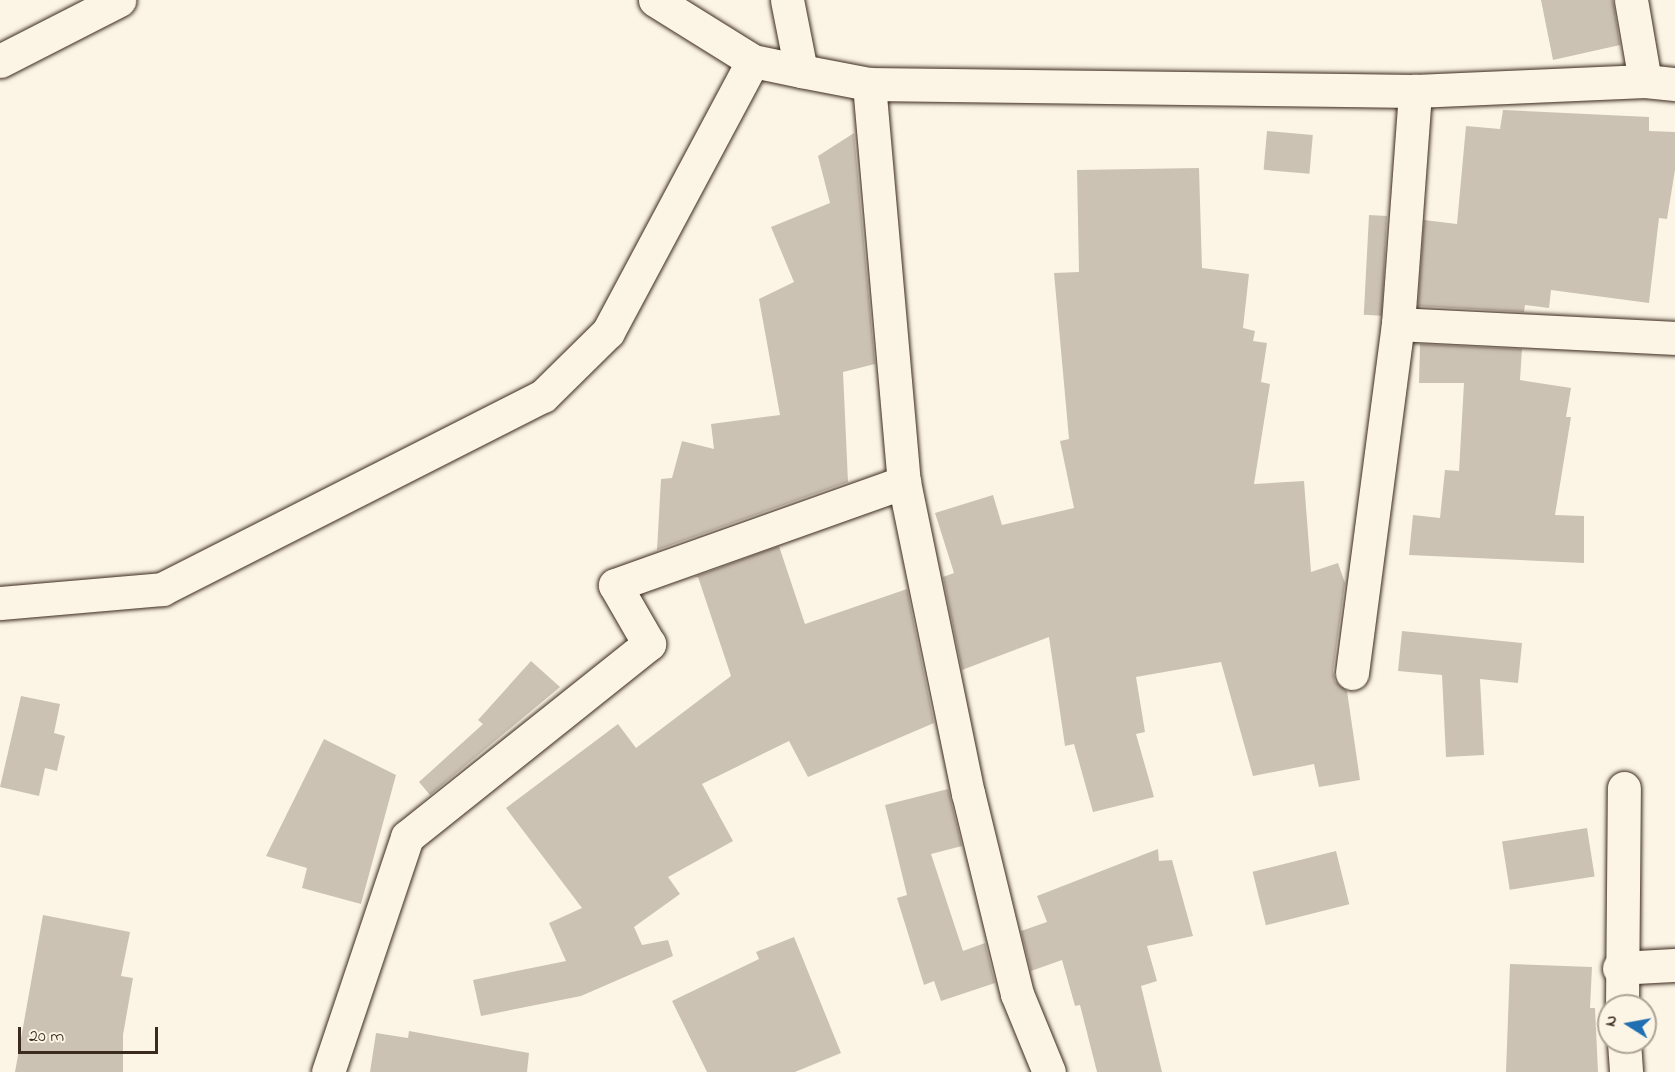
<!DOCTYPE html>
<style>
body{margin:0}
#map{position:relative;width:1675px;height:1072px;overflow:hidden;background:#fcf5e5;font-family:"Indie Flower",sans-serif}
div>[style]{position:absolute}
.building>*{inset:0;background:#ccc2b3;transform-origin:0 0}
.roads{filter:drop-shadow(0 0 2px #3b2a1e) drop-shadow(0 0 2px #3b2a1e)}
.minor>*{height:33px;margin:-16.5px;padding:0 16.5px;transform-origin:16.5px;border-radius:16.5px;background:#fcf5e5}
span{translate:-50% -50%;white-space:nowrap;text-align:center;line-height:1.15;-webkit-text-stroke:4.5px #fcf5e5;paint-order:stroke}
.north{position:absolute;left:1597px;top:994px;width:60px;height:60px;box-sizing:border-box;background:#fcf5e5;border:2px solid #afa495;border-radius:50%;rotate:281deg;font-size:16px;font-weight:700;line-height:24px;text-align:center;color:#3b2a1e}
.north::after{content:'';display:block;margin:auto;width:21px;height:27px;background:#1f6fb2;clip-path:polygon(50% 0,100% 100%,50% 72%,0 100%)}
.scale{position:absolute;left:18px;top:1027px;width:140px;height:27px;box-sizing:border-box;border:3px solid #3b2a1e;border-top:0;padding-left:8px;font-size:18px;line-height:21px;white-space:nowrap;color:#3b2a1e;-webkit-text-stroke:4px #fcf5e5;paint-order:stroke}
</style>
<div id="map">
<div class="building">
<div style="clip-path:polygon(1541px 0,1613px 0,1620px 45px,1553px 60px)"></div>
<div style="clip-path:polygon(1503px 110px,1649px 117px,1649px 131px,1675px 132px,1675px 170px,1667px 219px,1659px 218px,1649px 303px,1551px 290px,1549px 308px,1525px 305px,1524px 312px,1418px 306px,1424px 220px,1457px 224px,1466px 126px,1500px 129px)"></div>
<div style="left:1267px;top:131px;width:46px;height:39px;rotate:5deg"></div>
<div style="clip-path:polygon(854px 133px,875px 364px,843px 372px,848px 482px,657px 550px,661px 479px,672px 478px,682px 441px,714px 449px,711px 424px,780px 415px,759px 299px,794px 282px,771px 227px,830px 203px,818px 156px)"></div>
<div style="clip-path:polygon(1199px 168px,1202px 268px,1249px 274px,1243px 328px,1255px 331px,1253px 341px,1267px 343px,1261px 382px,1270px 384px,1254px 484px,1304px 481px,1311px 572px,1338px 563px,1345px 583px,1333px 671px,1335px 681px,1347px 691px,1360px 780px,1319px 787px,1314px 764px,1253px 776px,1221px 662px,1136px 677px,1145px 732px,1136px 734px,1154px 797px,1093px 812px,1074px 744px,1065px 746px,1049px 637px,962px 670px,943px 577px,954px 573px,935px 513px,993px 495px,1002px 525px,1074px 508px,1060px 441px,1069px 439px,1054px 273px,1079px 272px,1077px 170px)"></div>
<div style="left:1369px;top:215px;width:18px;height:100px;rotate:3deg"></div>
<div style="clip-path:polygon(1420px 344px,1522px 349px,1520px 380px,1571px 388px,1566px 417px,1571px 417px,1555px 515px,1584px 516px,1584px 563px,1409px 555px,1413px 515px,1440px 518px,1445px 470px,1459px 471px,1464px 383px,1419px 383px)"></div>
<div style="clip-path:polygon(779px 546px,805px 624px,907px 589px,934px 723px,808px 777px,789px 741px,702px 784px,733px 841px,668px 877px,680px 894px,634px 927px,642px 945px,668px 940px,673px 956px,581px 996px,481px 1016px,473px 980px,566px 961px,549px 923px,582px 908px,506px 808px,618px 724px,636px 748px,731px 676px,698px 577px,694px 577px)"></div>
<div style="clip-path:polygon(1402px 631px,1522px 643px,1518px 683px,1480px 679px,1484px 755px,1446px 757px,1442px 675px,1398px 671px)"></div>
<div style="clip-path:polygon(531px 661px,560px 687px,430px 795px,419px 782px,483px 724px,478px 720px)"></div>
<div style="clip-path:polygon(21px 696px,60px 704px,54px 733px,65px 736px,57px 771px,45px 768px,39px 796px,0 787px)"></div>
<div style="clip-path:polygon(324px 739px,396px 775px,361px 904px,302px 888px,307px 868px,266px 856px)"></div>
<div style="clip-path:polygon(948px 789px,962px 846px,931px 854px,963px 951px,985px 943px,995px 983px,941px 1001px,934px 981px,924px 985px,897px 898px,907px 895px,885px 805px)"></div>
<div style="left:1587px;top:828px;width:49px;height:86px;rotate:81deg"></div>
<div style="clip-path:polygon(1158px 849px,1159px 861px,1172px 860px,1193px 936px,1147px 946px,1157px 981px,1141px 986px,1162px 1072px,1097px 1072px,1080px 1005px,1075px 1006px,1062px 960px,1031px 971px,1021px 931px,1047px 922px,1037px 896px)"></div>
<div style="left:1336px;top:851px;width:55px;height:86px;rotate:76deg"></div>
<div style="clip-path:polygon(43px 915px,130px 932px,121px 976px,133px 978px,123px 1035px,123px 1072px,15px 1072px)"></div>
<div style="clip-path:polygon(794px 937px,841px 1053px,795px 1072px,707px 1072px,672px 1001px,759px 959px,756px 952px)"></div>
<div style="clip-path:polygon(1510px 964px,1592px 967px,1590px 1008px,1595px 1008px,1598px 1072px,1506px 1072px)"></div>
<div style="clip-path:polygon(409px 1031px,529px 1053px,527px 1072px,370px 1072px,376px 1033px,408px 1038px)"></div>
</div>
<div class="roads">
<div class="minor">
<div style="left:655px;top:0;width:115px;rotate:31.9deg"></div>
<div style="left:787px;top:0;width:72px;rotate:78.8deg"></div>
<div style="left:801px;top:71px;width:69px;rotate:10.8deg"></div>
<div style="left:869px;top:84px;width:546px;rotate:0.73deg"></div>
<div style="left:1415px;top:91px;width:230px;rotate:-2.5deg"></div>
<div style="left:1645px;top:81px;width:30px;rotate:6deg"></div>
<div style="left:1631px;top:0;width:82px;rotate:80.2deg"></div>
<div style="left:0;top:61px;width:134px;rotate:-27.1deg"></div>
<div style="left:869px;top:84px;width:400px;rotate:85deg"></div>
<div style="left:904px;top:482px;width:318px;rotate:78.4deg"></div>
<div style="left:968px;top:793px;width:207px;rotate:76.3deg"></div>
<div style="left:1017px;top:994px;width:84px;rotate:67.7deg"></div>
<div style="left:1398px;top:324px;width:277px;rotate:2.9deg"></div>
<div style="left:0;top:603px;width:163px;rotate:-4.9deg"></div>
<div style="left:162px;top:589px;width:427px;rotate:-26.9deg"></div>
<div style="left:543px;top:396px;width:91px;rotate:-44.6deg"></div>
<div style="left:608px;top:332px;width:307px;rotate:-61.9deg"></div>
<div style="left:753px;top:61px;width:49px;rotate:11.8deg"></div>
<div style="left:1352px;top:673px;width:352px;rotate:-82.5deg"></div>
<div style="left:1398px;top:324px;width:234px;rotate:-85.8deg"></div>
<div style="left:1619px;top:968px;width:56px;rotate:-3.1deg"></div>
<div style="left:1622px;top:1006px;width:218px;rotate:-89.5deg"></div>
<div style="left:1624px;top:1042px;width:30px;rotate:86deg"></div>
<div style="left:328px;top:1072px;width:248px;rotate:-71.4deg"></div>
<div style="left:407px;top:837px;width:310px;rotate:-38.6deg"></div>
<div style="left:649px;top:644px;width:68px;rotate:-120deg"></div>
<div style="left:615px;top:585px;width:307px;rotate:-19.6deg"></div>
</div>
</div>
<div class="north">N</div>
<div class="scale">20 m</div>
</div>
